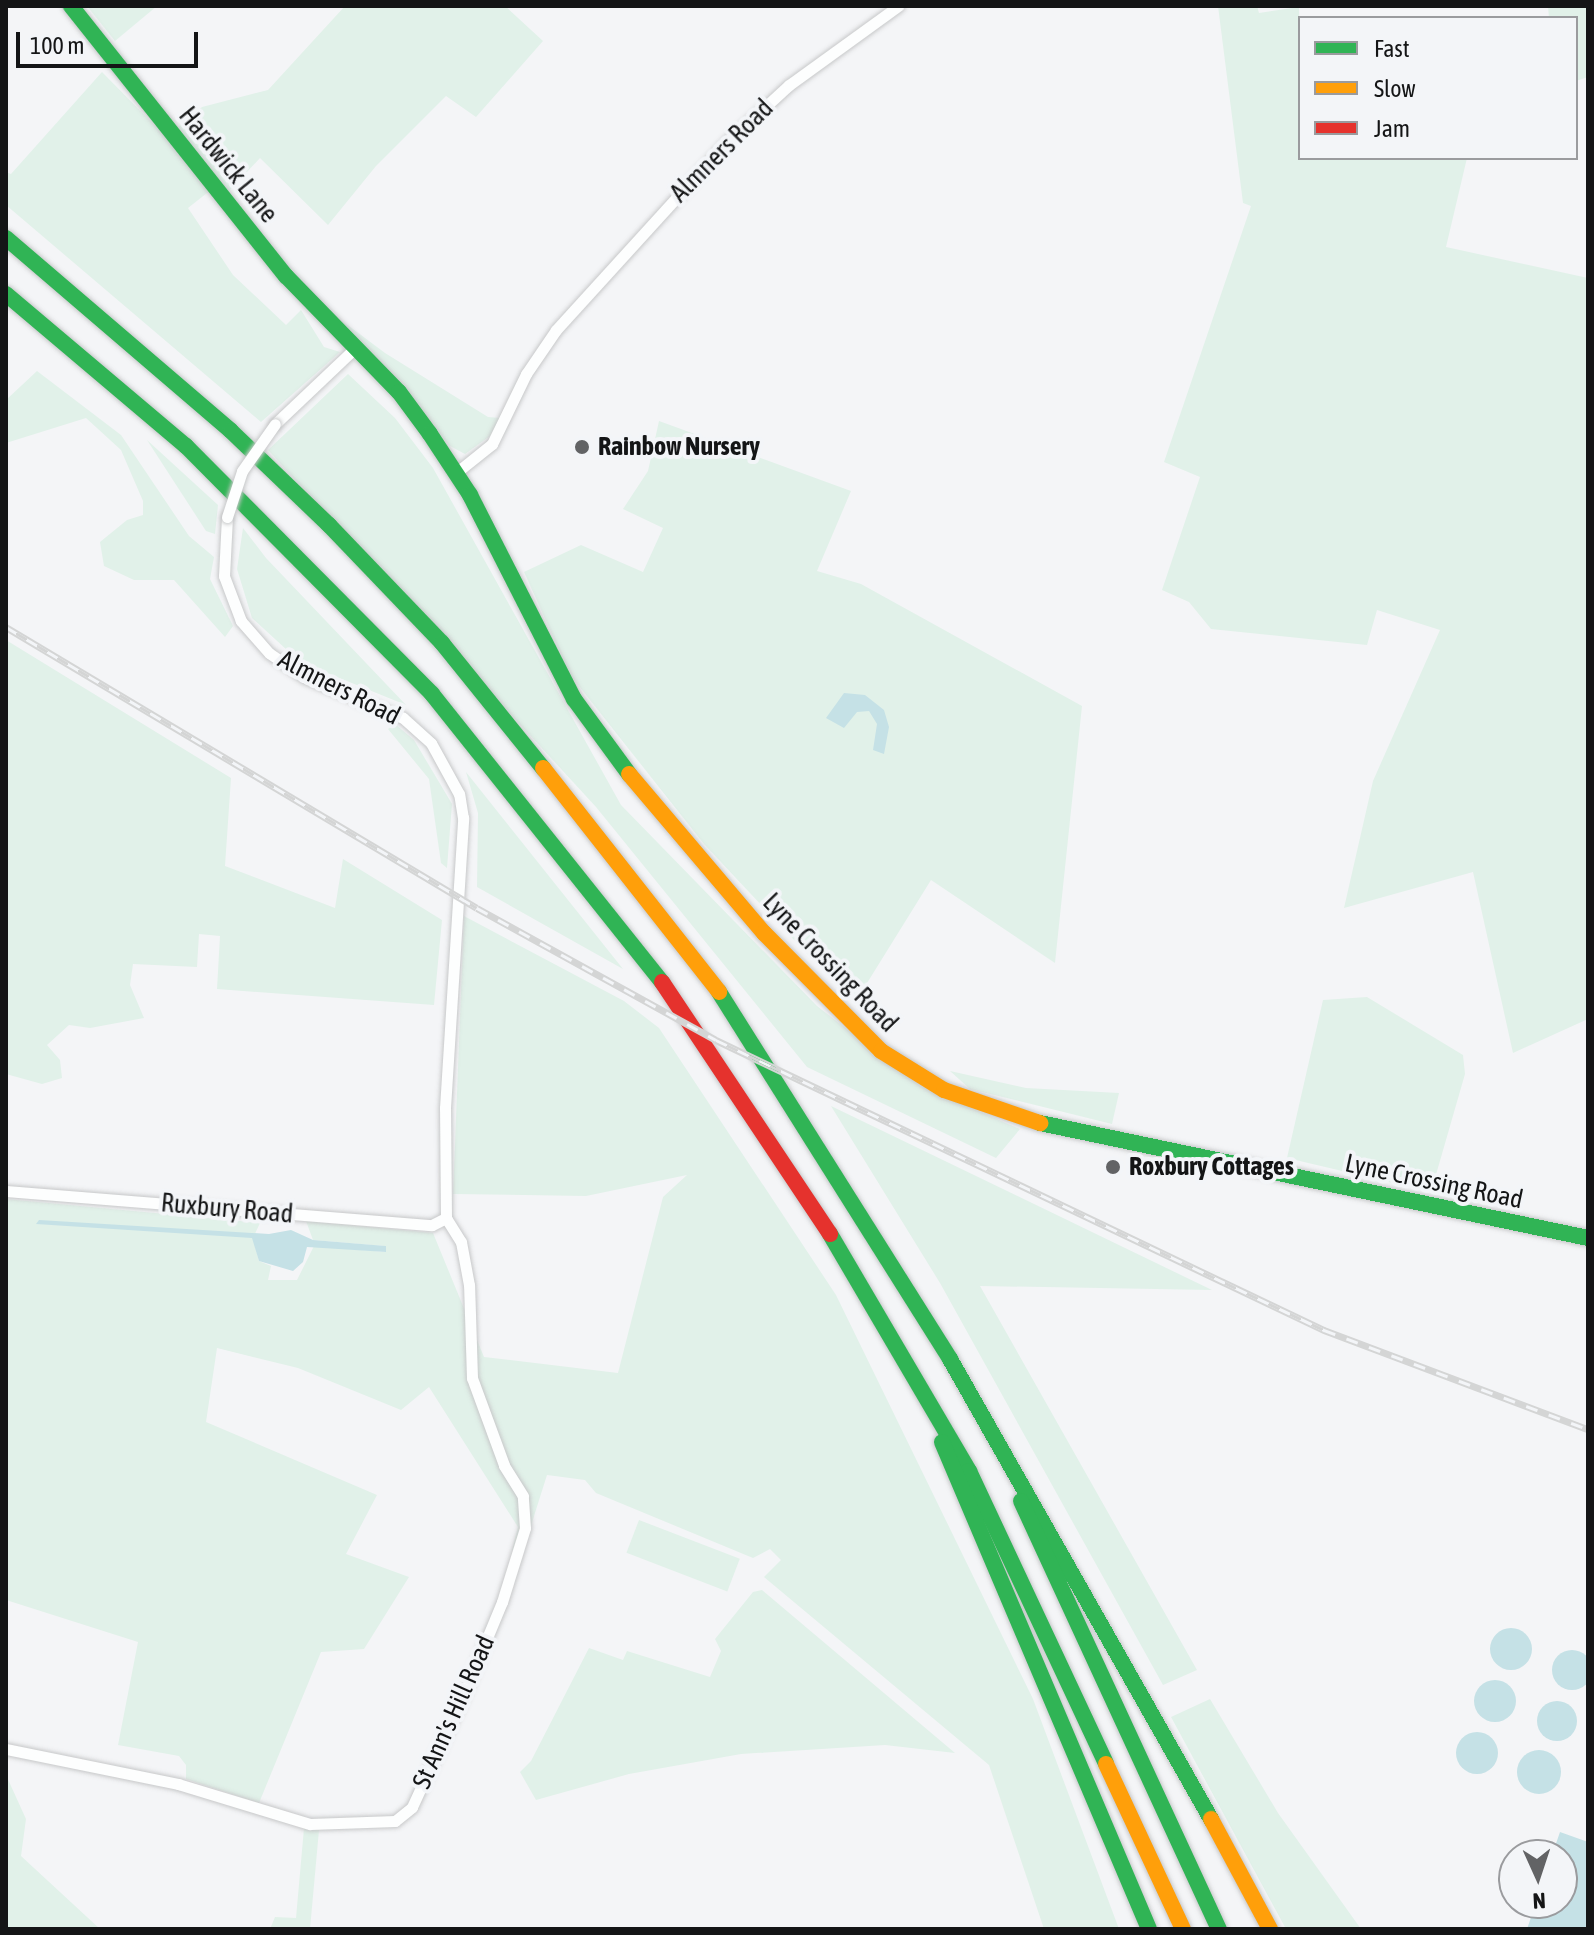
<!DOCTYPE html>
<style>
body{margin:0}
#map{position:relative;width:1594px;height:1935px;overflow:hidden;background:#f4f5f7;font-family:"Asap Condensed",sans-serif}
div>[style]{position:absolute}
.green>*{inset:0;background:#e1f1e9;transform-origin:0 0}
.water>*{inset:0;background:#c5e1e6}
.round{border-radius:50%}
.roads{filter:drop-shadow(0 0 2px #c7c8c9) drop-shadow(0 0 2px #c7c8c9)}
.street>*{height:11px;margin:-5.5px;padding:0 5.5px;transform-origin:5.5px;border-radius:5.5px;background:#fdfefe}
.fast>*{height:16px;margin:-8px;padding:0 8px;transform-origin:8px;border-radius:8px;background:#30b455}
.slow>*{height:16px;margin:-8px;padding:0 8px;transform-origin:8px;border-radius:8px;background:#ff9f0a}
.jam>*{height:16px;margin:-8px;padding:0 8px;transform-origin:8px;border-radius:8px;background:#e5322d}
.rail>*{height:7px;margin-top:-3.5px;transform-origin:0;background:repeating-linear-gradient(90deg,#f3f5f8 0 12px,#d4d5d5 0 24px);box-sizing:border-box;border-block:2px solid #d4d5d5}
.bridges{filter:drop-shadow(0 0 2px #c7c8c9) drop-shadow(0 0 2px #c7c8c9)}
.street-bridge>*{height:11px;margin:-5.5px;padding:0 5.5px;transform-origin:5.5px;border-radius:5.5px;background:#fdfefe}
.dots>*{width:22px;height:22px;translate:-50% -50%;box-sizing:border-box;border:4px solid #f3f5f8;border-radius:50%}
span{translate:-50% -50%;white-space:nowrap;text-align:center;line-height:1.15;-webkit-text-stroke:8px #f3f5f8;paint-order:stroke}
.street-label{font-size:26px;color:#141516}
.poi-label{font-size:26px;color:#141516;font-weight:700}
.left{translate:0 -50%;text-align:left}
.frame{position:absolute;inset:0;border:8px solid #141516;pointer-events:none}
.legend{position:absolute;left:1298px;top:16px;width:280px;height:144px;box-sizing:border-box;background:#f3f5f8;border:2px solid #9a9b9e;margin:0;padding:10px 14px;list-style:none;font-size:24px;color:#141516}
.legend li{display:flex;align-items:center;gap:16px;height:40px}
.legend b{width:40px;border:2px solid #9a9b9e}
.north{position:absolute;left:1498px;top:1839px;width:80px;height:80px;box-sizing:border-box;background:#f3f5f8;border:2px solid #9a9b9e;border-radius:50%;rotate:177deg;font-size:22px;font-weight:700;line-height:32px;text-align:center;color:#141516}
.north::after{content:'';display:block;margin:auto;width:28px;height:36px;background:#626365;clip-path:polygon(50% 0,100% 100%,50% 72%,0 100%)}
.scale{position:absolute;left:16px;top:32px;width:182px;height:36px;box-sizing:border-box;border:4px solid #141516;border-top:0;padding-left:10px;font-size:24px;line-height:28px;white-space:nowrap;color:#141516;-webkit-text-stroke:6px #f3f5f8;paint-order:stroke}
</style>
<div id="map">
<div class="green">
<div style="clip-path:polygon(87px 6px,157px 6px,115px 41px)"></div>
<div style="clip-path:polygon(345px 6px,505px 6px,543px 41px,476px 117px,446px 96px,376px 166px,328px 225px,260px 158px,229px 191px,207px 193px,188px 208px,233px 275px,286px 325px,301px 310px,324px 347px,340px 352px,261px 422px,6px 205px,6px 172px,11px 174px,102px 72px,166px 137px,202px 107px,268px 90px)"></div>
<div style="clip-path:polygon(1218px 6px,1257px 6px,1259px 13px,1299px 7px,1300px 158px,1467px 158px,1446px 247px,1588px 278px,1588px 1019px,1513px 1053px,1473px 872px,1344px 908px,1373px 781px,1440px 630px,1377px 610px,1367px 645px,1211px 629px,1189px 602px,1162px 590px,1200px 477px,1164px 462px,1251px 206px,1243px 203px)"></div>
<div style="clip-path:polygon(1548px 6px,1588px 6px,1588px 77px,1576px 81px,1576px 18px,1549px 18px)"></div>
<div style="clip-path:polygon(337px 317px,385px 353px,488px 417px,500px 418px,490px 436px,465px 454px,450px 446px)"></div>
<div style="clip-path:polygon(37px 371px,121px 435px,189px 536px,214px 557px,210px 579px,233px 626px,225px 637px,174px 580px,134px 580px,104px 566px,100px 542px,127px 520px,143px 515px,143px 501px,121px 450px,86px 418px,6px 443px,6px 400px)"></div>
<div style="clip-path:polygon(348px 374px,395px 418px,433px 468px,621px 805px,817px 1006px,920px 1086px,1020px 1129px,996px 1158px,807px 1067px,596px 807px,268px 450px)"></div>
<div style="clip-path:polygon(659px 421px,851px 491px,817px 571px,861px 584px,1082px 706px,1055px 963px,931px 880px,854px 1004px,704px 844px,571px 676px,524px 572px,581px 545px,643px 572px,663px 528px,623px 509px,648px 471px)"></div>
<div style="clip-path:polygon(147px 440px,218px 505px,215px 534px,206px 531px)"></div>
<div style="clip-path:polygon(243px 528px,266px 558px,406px 705px,300px 662px,252px 618px,237px 569px)"></div>
<div style="clip-path:polygon(6px 640px,231px 778px,225px 866px,335px 908px,343px 859px,442px 920px,434px 1005px,217px 989px,220px 936px,199px 934px,197px 967px,133px 964px,130px 985px,144px 1018px,90px 1028px,69px 1025px,47px 1045px,60px 1060px,62px 1078px,42px 1084px,6px 1074px)"></div>
<div style="clip-path:polygon(395px 724px,414px 740px,452px 804px,447px 868px,441px 863px,429px 779px,388px 729px)"></div>
<div style="clip-path:polygon(466px 772px,623px 969px,477px 887px,478px 813px)"></div>
<div style="clip-path:polygon(464px 916px,624px 1001px,659px 1028px,836px 1295px,1033px 1699px,1119px 1929px,1044px 1929px,989px 1765px,764px 1577px,781px 1560px,770px 1549px,753px 1558px,596px 1493px,585px 1480px,547px 1475px,522px 1554px,512px 1550px,518px 1527px,429px 1387px,401px 1410px,298px 1368px,217px 1348px,206px 1422px,377px 1495px,346px 1554px,409px 1577px,364px 1649px,321px 1652px,259px 1803px,186px 1779px,186px 1765px,179px 1756px,118px 1745px,138px 1642px,6px 1600px,6px 1199px,260px 1223px,253px 1238px,259px 1261px,271px 1266px,268px 1280px,297px 1280px,314px 1246px,385px 1252px,385px 1246px,313px 1240px,306px 1221px,433px 1233px,484px 1357px,618px 1373px,663px 1197px,687px 1175px,586px 1196px,453px 1194px)"></div>
<div style="clip-path:polygon(1367px 997px,1463px 1055px,1465px 1074px,1431px 1192px,1287px 1158px,1323px 1000px)"></div>
<div style="clip-path:polygon(950px 1071px,1026px 1088px,1119px 1093px,1112px 1124px,970px 1089px)"></div>
<div style="clip-path:polygon(831px 1106px,1212px 1290px,980px 1286px,1197px 1670px,1163px 1685px,940px 1283px)"></div>
<div style="left:639px;top:1520px;width:108px;height:35px;rotate:21deg"></div>
<div style="clip-path:polygon(762px 1590px,955px 1753px,885px 1745px,741px 1754px,629px 1774px,536px 1800px,520px 1772px,531px 1761px,589px 1648px,623px 1660px,627px 1651px,710px 1677px,721px 1651px,715px 1639px,753px 1592px)"></div>
<div style="clip-path:polygon(1210px 1699px,1278px 1813px,1361px 1929px,1286px 1929px,1171px 1717px)"></div>
<div style="clip-path:polygon(6px 1775px,26px 1819px,21px 1856px,100px 1929px,6px 1929px)"></div>
<div style="clip-path:polygon(304px 1828px,319px 1830px,310px 1929px,270px 1929px,275px 1917px,296px 1918px)"></div>
</div>
<div class="water">
<div style="clip-path:polygon(844px 693px,865px 695px,884px 710px,889px 727px,884px 754px,873px 750px,877px 724px,869px 711px,857px 712px,844px 728px,826px 718px)"></div>
<div style="clip-path:polygon(39px 1220px,269px 1234px,291px 1230px,313px 1240px,386px 1246px,386px 1252px,307px 1247px,303px 1262px,293px 1271px,259px 1261px,252px 1238px,36px 1224px)"></div>
<div class="round" style="left:1490px;top:1628px;width:42px;height:42px"></div>
<div class="round" style="left:1552px;top:1650px;width:40px;height:40px"></div>
<div class="round" style="left:1474px;top:1680px;width:42px;height:42px"></div>
<div class="round" style="left:1537px;top:1701px;width:40px;height:40px"></div>
<div class="round" style="left:1456px;top:1732px;width:42px;height:42px"></div>
<div class="round" style="left:1517px;top:1750px;width:44px;height:44px"></div>
<div style="clip-path:polygon(1560px 1832px,1588px 1842px,1588px 1929px,1527px 1929px,1536px 1903px,1562px 1903px,1562px 1855px,1552px 1855px)"></div>
</div>
<div class="roads">
<div class="street">
<div style="left:275px;top:424px;width:112px;rotate:-43.5deg"></div>
<div style="left:457px;top:472px;width:45px;rotate:-38.7deg"></div>
<div style="left:492px;top:444px;width:78px;rotate:-64.1deg"></div>
<div style="left:526px;top:374px;width:53px;rotate:-55.7deg"></div>
<div style="left:556px;top:330px;width:254px;rotate:-47.7deg"></div>
<div style="left:727px;top:142px;width:84px;rotate:-42.6deg"></div>
<div style="left:789px;top:85px;width:135px;rotate:-35.9deg"></div>
<div style="left:6px;top:1191px;width:427px;rotate:4.6deg"></div>
<div style="left:432px;top:1225px;width:16px;rotate:-27deg"></div>
<div style="left:6px;top:1749px;width:176px;rotate:11.5deg"></div>
<div style="left:178px;top:1784px;width:138px;rotate:16.9deg"></div>
<div style="left:310px;top:1824px;width:85px;rotate:-2deg"></div>
<div style="left:395px;top:1821px;width:22px;rotate:-39deg"></div>
<div style="left:412px;top:1807px;width:122px;rotate:-65.3deg"></div>
<div style="left:463px;top:1696px;width:102px;rotate:-67.5deg"></div>
<div style="left:502px;top:1602px;width:77px;rotate:-72.7deg"></div>
<div style="left:525px;top:1528px;width:32px;rotate:-94deg"></div>
<div style="left:523px;top:1496px;width:36px;rotate:-122deg"></div>
<div style="left:504px;top:1465px;width:93px;rotate:-110.2deg"></div>
<div style="left:472px;top:1378px;width:93px;rotate:-91.8deg"></div>
<div style="left:469px;top:1285px;width:44px;rotate:-100.5deg"></div>
<div style="left:461px;top:1242px;width:28px;rotate:-122deg"></div>
<div style="left:446px;top:1218px;width:110px;rotate:-90.5deg"></div>
<div style="left:445px;top:1108px;width:291px;rotate:-86.4deg"></div>
<div style="left:463px;top:818px;width:24px;rotate:-99deg"></div>
<div style="left:459px;top:794px;width:58px;rotate:-118.8deg"></div>
<div style="left:431px;top:743px;width:38px;rotate:-138deg"></div>
<div style="left:403px;top:718px;width:107px;rotate:-157.5deg"></div>
<div style="left:304px;top:677px;width:42px;rotate:-145.6deg"></div>
<div style="left:269px;top:653px;width:43px;rotate:-131.2deg"></div>
<div style="left:241px;top:621px;width:48px;rotate:-110.7deg"></div>
<div style="left:224px;top:576px;width:59px;rotate:-87.1deg"></div>
</div>
<div class="fast">
<div style="left:71px;top:6px;width:345px;rotate:51.5deg"></div>
<div style="left:286px;top:276px;width:162px;rotate:45.8deg"></div>
<div style="left:399px;top:392px;width:52px;rotate:53.6deg"></div>
<div style="left:430px;top:434px;width:73px;rotate:56.7deg"></div>
<div style="left:470px;top:495px;width:229px;rotate:63deg"></div>
<div style="left:574px;top:699px;width:93px;rotate:53.7deg"></div>
<div style="left:6px;top:238px;width:296px;rotate:40.6deg"></div>
<div style="left:231px;top:431px;width:136px;rotate:43.8deg"></div>
<div style="left:329px;top:525px;width:163px;rotate:46.2deg"></div>
<div style="left:442px;top:643px;width:161px;rotate:51.1deg"></div>
<div style="left:6px;top:294px;width:236px;rotate:40.2deg"></div>
<div style="left:186px;top:446px;width:349px;rotate:45.2deg"></div>
<div style="left:432px;top:694px;width:369px;rotate:51.4deg"></div>
<div style="left:719px;top:992px;width:434px;rotate:57.8deg"></div>
<div style="left:950px;top:1359px;width:529px;rotate:60.43deg"></div>
<div style="left:1040px;top:1123px;width:560px;rotate:11.85deg"></div>
<div style="left:830px;top:1234px;width:275px;rotate:59.6deg"></div>
<div style="left:969px;top:1471px;width:323px;rotate:64.9deg"></div>
<div style="left:942px;top:1442px;width:529px;rotate:66.97deg"></div>
<div style="left:1021px;top:1501px;width:472px;rotate:65.2deg"></div>
</div>
<div class="slow">
<div style="left:543px;top:768px;width:285px;rotate:51.8deg"></div>
<div style="left:629px;top:774px;width:209px;rotate:49.7deg"></div>
<div style="left:764px;top:933px;width:166px;rotate:45.2deg"></div>
<div style="left:881px;top:1051px;width:74px;rotate:31.8deg"></div>
<div style="left:944px;top:1090px;width:102px;rotate:19deg"></div>
<div style="left:1106px;top:1764px;width:182px;rotate:65deg"></div>
<div style="left:1211px;top:1819px;width:125px;rotate:61.8deg"></div>
</div>
<div class="jam">
<div style="left:662px;top:982px;width:303px;rotate:56.3deg"></div>
</div>
</div>
<div class="rail">
<div style="left:6px;top:627px;width:548px;rotate:30.82deg"></div>
<div style="left:477px;top:908px;width:273px;rotate:28.9deg"></div>
<div style="left:716px;top:1040px;width:674px;rotate:25.5deg"></div>
<div style="left:1324px;top:1330px;width:282px;rotate:20.6deg"></div>
</div>
<div class="bridges">
<div class="street-bridge">
<div style="left:227px;top:517px;width:48px;rotate:-71.9deg"></div>
<div style="left:242px;top:471px;width:57px;rotate:-54.9deg"></div>
</div>
</div>
<div class="dots">
<div style="left:582px;top:447px;background:#626365"></div>
<div style="left:1113px;top:1167px;background:#626365"></div>
</div>
<div class="street-label">
<span style="left:722px;top:151px;rotate:-45deg">Almners Road</span>
<span style="left:228px;top:165px;rotate:51deg">Hardwick Lane</span>
<span style="left:339px;top:688px;rotate:27deg">Almners Road</span>
<span style="left:830px;top:963px;rotate:46deg">Lyne Crossing Road</span>
<span style="left:1434px;top:1182px;rotate:12deg">Lyne Crossing Road</span>
<span style="left:227px;top:1209px;rotate:5deg">Ruxbury Road</span>
<span style="left:454px;top:1712px;rotate:-66deg">St Ann's Hill Road</span>
</div>
<div class="poi-label">
<span class="left" style="left:598px;top:447px">Rainbow Nursery</span>
<span class="left" style="left:1129px;top:1167px">Roxbury Cottages</span>
</div>
<div class="frame"></div>
<ul class="legend">
<li><b style="height:10px;background:#30b455"></b>Fast</li>
<li><b style="height:10px;background:#ff9f0a"></b>Slow</li>
<li><b style="height:10px;background:#e5322d"></b>Jam</li>
</ul>
<div class="north">N</div>
<div class="scale">100 m</div>
</div>
